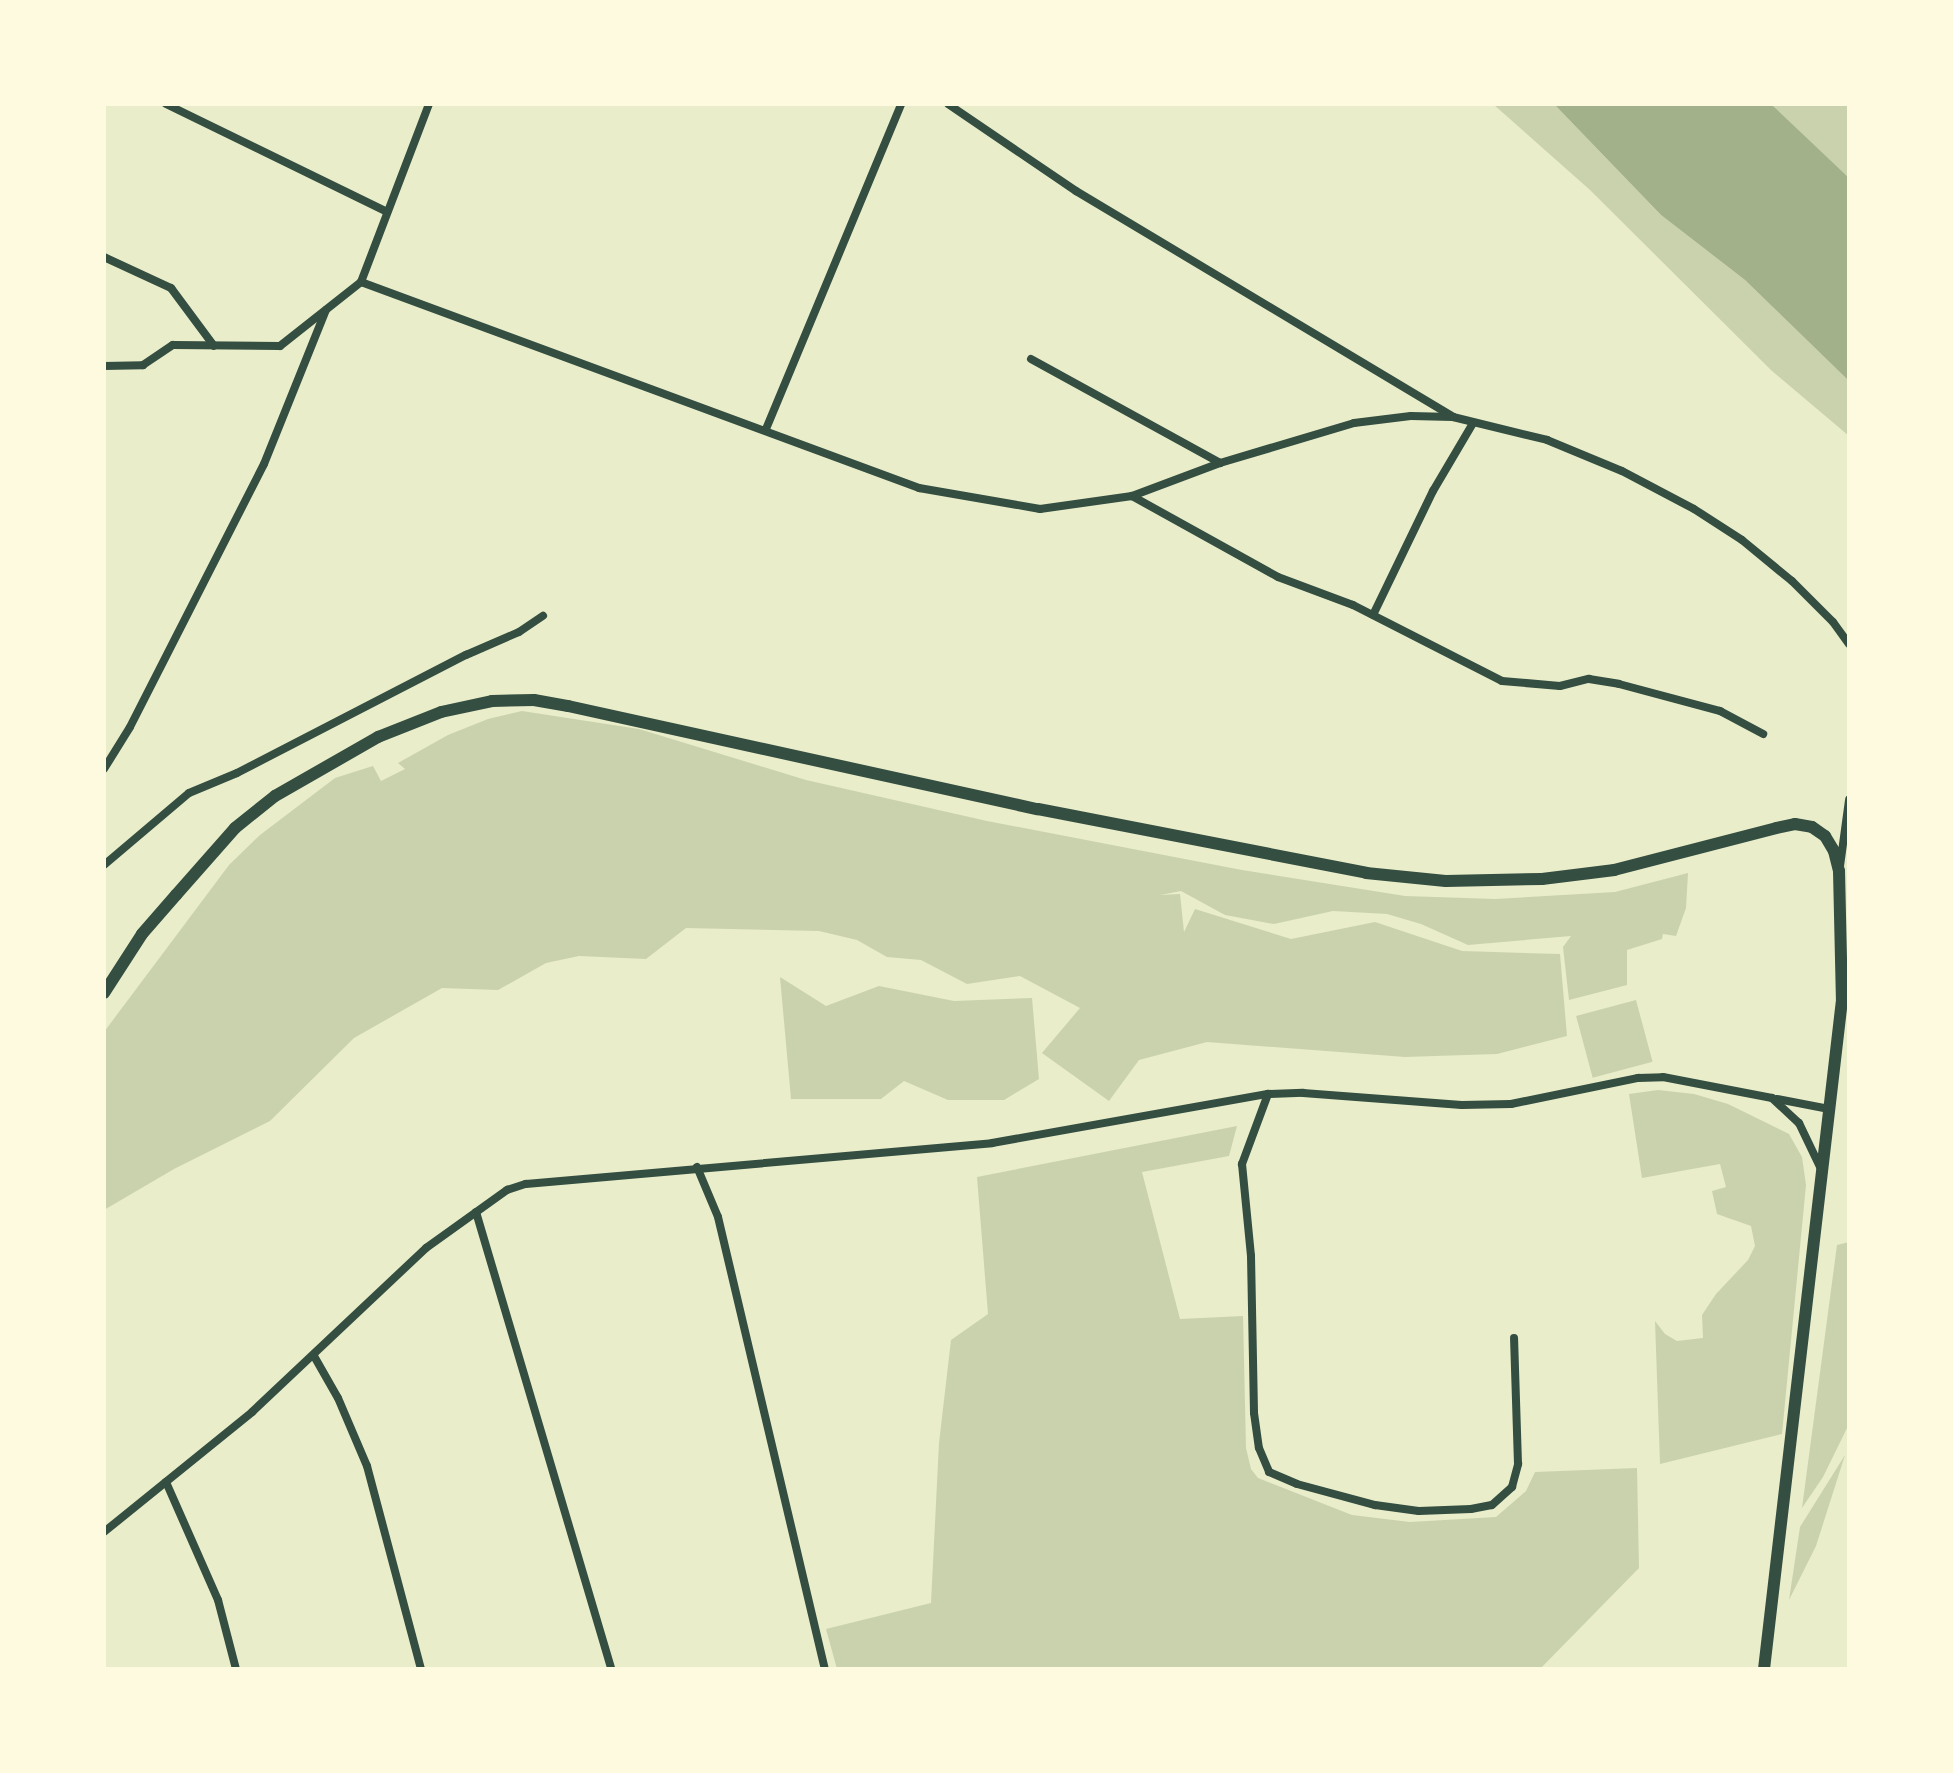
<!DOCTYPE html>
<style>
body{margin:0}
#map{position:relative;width:1953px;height:1773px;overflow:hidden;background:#e9edc9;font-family:Arial,sans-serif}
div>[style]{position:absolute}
.green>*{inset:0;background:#cad2ad;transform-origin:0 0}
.water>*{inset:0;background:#a3b18a}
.minor>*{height:8px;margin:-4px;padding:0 4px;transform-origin:4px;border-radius:4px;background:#344e41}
.primary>*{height:12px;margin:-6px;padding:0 6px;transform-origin:6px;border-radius:6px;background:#344e41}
span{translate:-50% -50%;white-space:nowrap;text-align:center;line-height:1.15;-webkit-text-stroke:7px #fefae0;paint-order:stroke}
.frame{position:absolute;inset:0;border:106px solid #fefae0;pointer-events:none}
</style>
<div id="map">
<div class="green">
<div style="clip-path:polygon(1493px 104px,1554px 104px,1661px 215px,1745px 280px,1849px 381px,1849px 436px,1772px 371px,1590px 190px)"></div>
<div style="clip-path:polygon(1771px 104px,1849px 104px,1849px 178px,1806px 140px)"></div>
<div style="clip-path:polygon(522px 711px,639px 729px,806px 780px,987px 821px,1242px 870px,1405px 896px,1495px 899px,1615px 892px,1688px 873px,1686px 908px,1676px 936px,1663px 934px,1662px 939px,1627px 950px,1627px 985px,1569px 1000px,1563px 947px,1571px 936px,1468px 945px,1421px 924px,1387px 914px,1333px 911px,1274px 924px,1225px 915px,1181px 891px,1160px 895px,1180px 894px,1184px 932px,1195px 909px,1291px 939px,1375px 922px,1462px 951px,1560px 954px,1567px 1036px,1497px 1054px,1405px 1057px,1207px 1042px,1139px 1060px,1109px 1101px,1042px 1053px,1080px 1008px,1020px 976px,967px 984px,921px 960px,887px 957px,857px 940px,819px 931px,686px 928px,646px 959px,579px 956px,546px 963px,498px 990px,442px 988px,354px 1038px,270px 1121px,174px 1169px,104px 1210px,104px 1032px,229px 865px,260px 835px,335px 778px,373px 766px,381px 781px,405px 769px,398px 763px,448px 735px,488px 719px)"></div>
<div style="clip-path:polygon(780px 977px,826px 1006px,879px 986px,954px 1001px,1032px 998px,1039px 1079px,1004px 1100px,948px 1100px,904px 1081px,881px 1099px,791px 1099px)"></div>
<div style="left:1636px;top:1000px;width:64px;height:62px;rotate:75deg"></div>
<div style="clip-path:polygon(1658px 1090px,1694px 1094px,1728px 1104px,1789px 1134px,1802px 1157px,1806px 1185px,1782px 1434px,1660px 1464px,1655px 1321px,1665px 1334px,1677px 1341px,1703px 1338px,1702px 1315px,1716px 1294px,1748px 1260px,1755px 1246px,1751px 1226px,1717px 1214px,1712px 1191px,1726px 1187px,1720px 1164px,1642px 1178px,1629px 1094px)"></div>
<div style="clip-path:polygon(1237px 1126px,1229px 1156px,1142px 1172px,1180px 1319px,1243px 1316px,1246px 1448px,1251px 1469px,1258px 1478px,1352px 1515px,1410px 1522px,1496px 1517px,1526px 1491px,1535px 1472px,1637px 1468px,1639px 1568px,1540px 1669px,837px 1669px,826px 1629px,931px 1603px,939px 1443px,951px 1340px,988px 1314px,977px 1177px)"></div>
<div style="clip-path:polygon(1849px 1242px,1849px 1424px,1823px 1477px,1802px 1508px,1837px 1245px)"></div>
<div style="clip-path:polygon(1845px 1455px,1816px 1546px,1789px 1600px,1800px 1527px)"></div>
</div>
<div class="water">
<div style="clip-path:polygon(1554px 104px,1771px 104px,1849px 178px,1849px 381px,1745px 280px,1661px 215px)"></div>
</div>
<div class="minor">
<div style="left:166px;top:104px;width:246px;rotate:26deg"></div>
<div style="left:948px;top:104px;width:155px;rotate:34.2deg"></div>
<div style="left:1076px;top:191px;width:440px;rotate:30.9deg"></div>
<div style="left:1453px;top:417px;width:97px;rotate:13.7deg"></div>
<div style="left:1547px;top:440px;width:81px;rotate:22.5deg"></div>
<div style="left:1622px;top:471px;width:81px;rotate:27.8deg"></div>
<div style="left:1694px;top:509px;width:57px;rotate:32.9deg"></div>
<div style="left:1742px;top:540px;width:65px;rotate:39.4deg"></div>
<div style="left:1792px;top:581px;width:58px;rotate:45deg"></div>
<div style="left:1833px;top:622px;width:27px;rotate:54deg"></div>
<div style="left:104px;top:257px;width:74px;rotate:24.8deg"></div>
<div style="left:171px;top:288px;width:72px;rotate:53.4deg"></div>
<div style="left:361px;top:282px;width:595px;rotate:20.26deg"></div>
<div style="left:919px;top:488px;width:123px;rotate:9.8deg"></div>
<div style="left:1040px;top:509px;width:93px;rotate:-8deg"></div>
<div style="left:1132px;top:496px;width:167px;rotate:29deg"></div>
<div style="left:1278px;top:577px;width:80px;rotate:20.5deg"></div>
<div style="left:1353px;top:605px;width:167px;rotate:27deg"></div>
<div style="left:1502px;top:681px;width:58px;rotate:4.9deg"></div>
<div style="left:1560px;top:686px;width:30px;rotate:-14deg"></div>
<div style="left:1589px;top:679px;width:30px;rotate:9deg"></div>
<div style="left:1619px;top:684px;width:105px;rotate:15deg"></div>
<div style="left:1720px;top:711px;width:49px;rotate:28.1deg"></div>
<div style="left:361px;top:282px;width:191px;rotate:-69.1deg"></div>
<div style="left:1031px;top:359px;width:216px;rotate:28.8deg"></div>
<div style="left:104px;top:366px;width:39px;rotate:-1deg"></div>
<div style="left:143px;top:365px;width:36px;rotate:-34deg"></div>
<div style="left:173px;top:345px;width:107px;rotate:0.5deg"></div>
<div style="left:280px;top:346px;width:103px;rotate:-38.3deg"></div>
<div style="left:766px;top:429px;width:352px;rotate:-67.4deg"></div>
<div style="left:1132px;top:496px;width:94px;rotate:-20.6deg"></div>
<div style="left:1220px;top:463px;width:140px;rotate:-16.6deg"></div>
<div style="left:1354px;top:423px;width:57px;rotate:-7deg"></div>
<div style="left:1411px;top:416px;width:42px;rotate:1.4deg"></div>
<div style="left:1373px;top:615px;width:138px;rotate:-64.2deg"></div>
<div style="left:1433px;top:491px;width:79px;rotate:-59.5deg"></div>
<div style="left:104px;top:769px;width:49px;rotate:-58.2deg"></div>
<div style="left:130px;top:727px;width:295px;rotate:-63deg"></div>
<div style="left:264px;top:464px;width:166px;rotate:-68.1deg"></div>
<div style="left:104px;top:865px;width:111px;rotate:-40.3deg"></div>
<div style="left:189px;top:793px;width:52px;rotate:-22.6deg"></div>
<div style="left:237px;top:773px;width:258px;rotate:-27.3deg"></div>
<div style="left:466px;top:655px;width:58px;rotate:-23.5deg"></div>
<div style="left:519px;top:632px;width:29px;rotate:-34deg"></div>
<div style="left:1840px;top:866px;width:67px;rotate:-82.2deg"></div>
<div style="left:1268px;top:1094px;width:75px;rotate:110.4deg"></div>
<div style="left:1242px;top:1164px;width:92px;rotate:84.4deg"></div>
<div style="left:1251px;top:1256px;width:157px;rotate:88.9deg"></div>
<div style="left:1254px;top:1413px;width:35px;rotate:82deg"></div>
<div style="left:1259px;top:1448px;width:26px;rotate:67deg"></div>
<div style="left:1269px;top:1472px;width:30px;rotate:23deg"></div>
<div style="left:1297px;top:1484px;width:81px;rotate:15.1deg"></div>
<div style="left:1375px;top:1505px;width:44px;rotate:7.8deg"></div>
<div style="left:1419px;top:1511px;width:52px;rotate:-2.2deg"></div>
<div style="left:1471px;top:1509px;width:21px;rotate:-11deg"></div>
<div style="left:1492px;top:1505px;width:27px;rotate:-42deg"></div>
<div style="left:1512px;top:1487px;width:24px;rotate:-75deg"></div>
<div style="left:1518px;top:1464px;width:126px;rotate:-91.8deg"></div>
<div style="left:1777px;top:1099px;width:53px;rotate:10.9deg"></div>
<div style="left:697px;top:1167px;width:54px;rotate:67.2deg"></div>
<div style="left:718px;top:1217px;width:464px;rotate:76.7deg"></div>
<div style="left:476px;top:1212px;width:477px;rotate:73.5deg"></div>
<div style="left:314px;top:1356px;width:48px;rotate:60.3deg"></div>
<div style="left:338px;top:1398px;width:74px;rotate:66.9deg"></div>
<div style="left:367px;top:1466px;width:210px;rotate:75.1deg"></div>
<div style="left:166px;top:1482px;width:129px;rotate:66.2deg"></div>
<div style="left:218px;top:1600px;width:71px;rotate:75.4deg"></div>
<div style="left:104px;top:1532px;width:191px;rotate:-39deg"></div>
<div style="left:252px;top:1412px;width:239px;rotate:-43.3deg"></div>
<div style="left:426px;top:1248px;width:100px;rotate:-35.6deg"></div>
<div style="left:507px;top:1190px;width:20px;rotate:-18deg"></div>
<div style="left:526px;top:1184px;width:468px;rotate:-5deg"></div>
<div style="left:992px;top:1143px;width:280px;rotate:-10.1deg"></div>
<div style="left:1268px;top:1094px;width:35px;rotate:-2deg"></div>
<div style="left:1303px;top:1093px;width:159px;rotate:4.3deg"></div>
<div style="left:1462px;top:1105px;width:49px;rotate:-1.2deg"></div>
<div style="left:1511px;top:1104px;width:130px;rotate:-11.6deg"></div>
<div style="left:1638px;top:1078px;width:25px;rotate:-2deg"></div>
<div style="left:1663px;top:1077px;width:111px;rotate:10.9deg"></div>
<div style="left:1772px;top:1098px;width:37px;rotate:43deg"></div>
<div style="left:1799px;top:1123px;width:51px;rotate:64.4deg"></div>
</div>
<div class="primary">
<div style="left:104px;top:993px;width:70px;rotate:-57.2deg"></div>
<div style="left:142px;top:934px;width:52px;rotate:-48.9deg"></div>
<div style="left:176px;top:895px;width:89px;rotate:-48.6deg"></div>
<div style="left:235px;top:828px;width:51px;rotate:-38.7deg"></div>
<div style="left:275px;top:796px;width:119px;rotate:-29.8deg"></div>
<div style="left:378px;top:737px;width:68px;rotate:-21.6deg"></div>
<div style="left:441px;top:712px;width:52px;rotate:-12.2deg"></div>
<div style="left:492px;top:701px;width:42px;rotate:-1.4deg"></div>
<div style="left:534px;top:700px;width:35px;rotate:10deg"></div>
<div style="left:568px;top:706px;width:481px;rotate:12.4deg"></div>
<div style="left:1038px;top:809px;width:334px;rotate:11deg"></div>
<div style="left:1366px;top:873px;width:80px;rotate:5.7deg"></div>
<div style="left:1446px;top:881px;width:96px;rotate:-1.2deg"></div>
<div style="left:1542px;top:879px;width:73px;rotate:-7.1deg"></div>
<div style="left:1614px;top:870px;width:167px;rotate:-14.5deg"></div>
<div style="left:1776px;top:828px;width:19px;rotate:-12deg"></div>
<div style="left:1795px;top:824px;width:17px;rotate:10deg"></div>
<div style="left:1812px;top:827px;width:16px;rotate:35deg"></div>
<div style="left:1825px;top:836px;width:17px;rotate:59deg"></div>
<div style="left:1834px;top:851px;width:21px;rotate:76deg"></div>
<div style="left:1839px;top:871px;width:129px;rotate:88.7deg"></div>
<div style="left:1842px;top:1000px;width:674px;rotate:96.65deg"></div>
</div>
<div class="frame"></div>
</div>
